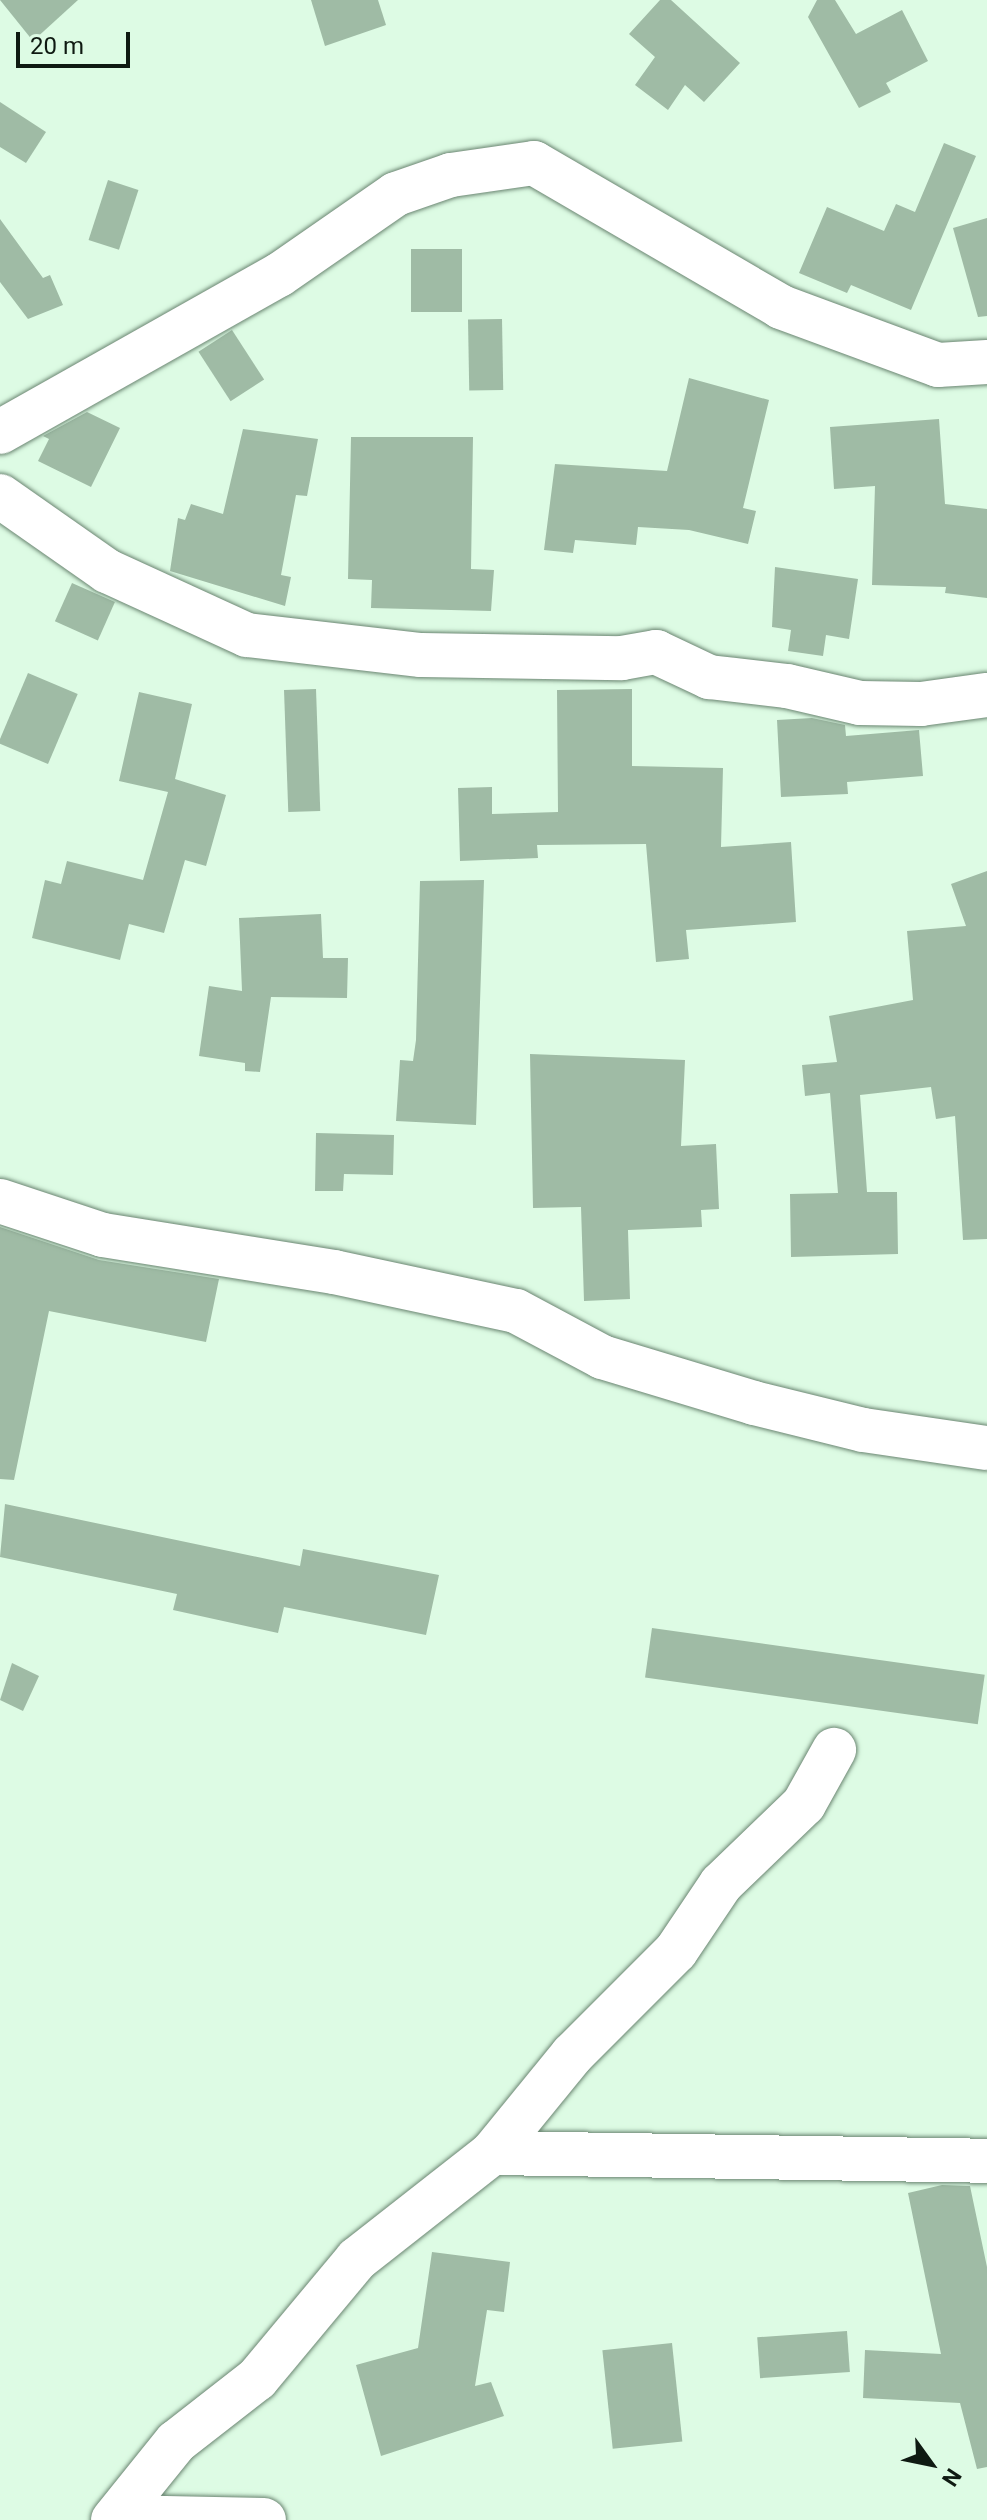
<!DOCTYPE html>
<style>
body{margin:0}
#map{position:relative;width:987px;height:2520px;overflow:hidden;background:#ddfbe4;font-family:Roboto,sans-serif}
div>[style]{position:absolute}
.building>*{inset:0;background:#9fbba5;transform-origin:0 0}
.roads{filter:drop-shadow(0 0 2px #6a8571) drop-shadow(0 0 2px #6a8571)}
.minor>*{height:44px;margin:-22px;padding:0 22px;transform-origin:22px;border-radius:22px;background:#fff}
span{translate:-50% -50%;white-space:nowrap;text-align:center;line-height:1.15;-webkit-text-stroke:6px #ddfbe4;paint-order:stroke}
.north{position:absolute;left:891px;top:2424px;width:80px;height:80px;-webkit-text-stroke:6px #ddfbe4;paint-order:stroke;rotate:123deg;font-size:22px;font-weight:700;line-height:32px;text-align:center;color:#0f1a12}
.north::after{content:'';display:block;margin:auto;width:28px;height:36px;background:#0f1a12;clip-path:polygon(50% 0,100% 100%,50% 72%,0 100%)}
.scale{position:absolute;left:16px;top:32px;width:114px;height:36px;box-sizing:border-box;border:4px solid #0f1a12;border-top:0;padding-left:10px;font-size:24px;line-height:28px;white-space:nowrap;color:#0f1a12;-webkit-text-stroke:6px #ddfbe4;paint-order:stroke}
</style>
<div id="map">
<div class="building">
<div style="clip-path:polygon(0 0,78px 0,33px 41px)"></div>
<div style="clip-path:polygon(311px 0,378px 0,386px 25px,325px 46px)"></div>
<div style="clip-path:polygon(660px 0,671px 0,740px 63px,704px 102px,685px 85px,668px 110px,635px 85px,655px 57px,629px 34px)"></div>
<div style="clip-path:polygon(817px 0,835px 0,856px 34px,902px 10px,928px 61px,886px 83px,891px 92px,859px 108px,808px 17px)"></div>
<div style="clip-path:polygon(0 102px,46px 132px,26px 163px,0 147px)"></div>
<div style="clip-path:polygon(944px 143px,976px 156px,911px 310px,851px 285px,847px 293px,799px 273px,827px 207px,884px 231px,896px 204px,915px 212px)"></div>
<div style="left:108px;top:180px;width:32px;height:63px;rotate:18deg"></div>
<div style="clip-path:polygon(987px 218px,987px 316px,978px 317px,953px 228px)"></div>
<div style="clip-path:polygon(0 219px,43px 278px,50px 275px,63px 305px,28px 319px,0 282px)"></div>
<div style="left:411px;top:249px;width:51px;height:63px"></div>
<div style="left:502px;top:319px;width:71px;height:34px;rotate:89deg"></div>
<div style="left:232px;top:330px;width:59px;height:40px;rotate:57deg"></div>
<div style="clip-path:polygon(689px 378px,769px 400px,743px 508px,756px 511px,748px 544px,689px 530px,638px 527px,636px 545px,575px 540px,573px 553px,544px 550px,555px 464px,667px 471px)"></div>
<div style="clip-path:polygon(87px 412px,120px 428px,91px 487px,38px 461px,49px 439px,43px 436px)"></div>
<div style="clip-path:polygon(939px 419px,945px 504px,987px 509px,987px 598px,945px 593px,946px 587px,872px 585px,875px 486px,834px 489px,830px 427px)"></div>
<div style="clip-path:polygon(243px 429px,318px 439px,307px 496px,296px 495px,281px 575px,291px 577px,285px 606px,170px 571px,178px 518px,185px 520px,191px 504px,223px 514px)"></div>
<div style="clip-path:polygon(351px 437px,473px 437px,471px 569px,494px 570px,491px 611px,371px 608px,372px 580px,348px 579px)"></div>
<div style="clip-path:polygon(775px 567px,858px 579px,849px 639px,826px 635px,823px 656px,788px 651px,791px 630px,772px 627px)"></div>
<div style="left:72px;top:583px;width:47px;height:42px;rotate:24deg"></div>
<div style="left:28px;top:673px;width:54px;height:76px;rotate:23deg"></div>
<div style="left:316px;top:689px;width:122px;height:32px;rotate:88deg"></div>
<div style="clip-path:polygon(632px 689px,632px 766px,723px 768px,721px 847px,791px 842px,796px 922px,686px 930px,689px 959px,656px 962px,646px 844px,537px 845px,538px 858px,460px 861px,458px 788px,492px 787px,492px 814px,558px 812px,557px 690px)"></div>
<div style="clip-path:polygon(139px 692px,192px 704px,175px 779px,226px 795px,206px 866px,185px 860px,164px 933px,129px 924px,120px 960px,32px 938px,45px 880px,61px 884px,67px 861px,143px 880px,168px 792px,119px 781px)"></div>
<div style="clip-path:polygon(812px 718px,845px 725px,846px 736px,919px 730px,923px 776px,847px 782px,848px 794px,781px 797px,777px 720px)"></div>
<div style="clip-path:polygon(987px 871px,987px 1239px,963px 1240px,955px 1116px,936px 1119px,931px 1087px,860px 1095px,867px 1192px,897px 1192px,898px 1254px,791px 1257px,790px 1194px,838px 1193px,830px 1093px,805px 1096px,802px 1065px,837px 1062px,829px 1016px,913px 1000px,907px 931px,966px 926px,951px 884px)"></div>
<div style="clip-path:polygon(484px 880px,476px 1125px,396px 1121px,400px 1060px,413px 1061px,416px 1040px,420px 881px)"></div>
<div style="clip-path:polygon(321px 914px,323px 958px,348px 958px,347px 998px,271px 997px,260px 1072px,245px 1071px,245px 1063px,199px 1056px,209px 986px,242px 991px,239px 918px)"></div>
<div style="clip-path:polygon(530px 1054px,685px 1060px,681px 1146px,716px 1144px,719px 1209px,701px 1210px,702px 1227px,628px 1230px,630px 1299px,584px 1301px,581px 1207px,533px 1208px)"></div>
<div style="clip-path:polygon(316px 1133px,394px 1135px,393px 1175px,344px 1174px,343px 1191px,315px 1191px)"></div>
<div style="clip-path:polygon(0 1227px,99px 1260px,219px 1279px,206px 1342px,49px 1311px,14px 1480px,0 1479px)"></div>
<div style="clip-path:polygon(5px 1504px,300px 1566px,303px 1549px,439px 1575px,426px 1635px,284px 1607px,278px 1633px,173px 1610px,177px 1594px,0 1557px)"></div>
<div style="left:652px;top:1628px;width:336px;height:50px;rotate:8deg"></div>
<div style="clip-path:polygon(12px 1663px,39px 1676px,23px 1711px,0 1700px)"></div>
<div style="clip-path:polygon(942px 2185px,970px 2186px,987px 2267px,987px 2467px,977px 2469px,960px 2403px,863px 2398px,865px 2350px,941px 2354px,908px 2193px)"></div>
<div style="clip-path:polygon(432px 2252px,510px 2262px,504px 2312px,487px 2310px,475px 2386px,491px 2382px,504px 2416px,381px 2456px,356px 2365px,418px 2348px)"></div>
<div style="left:847px;top:2331px;width:41px;height:90px;rotate:86deg"></div>
<div style="left:672px;top:2343px;width:99px;height:70px;rotate:84deg"></div>
</div>
<div class="roads">
<div class="minor">
<div style="left:0;top:432px;width:320px;rotate:-29.4deg"></div>
<div style="left:279px;top:275px;width:142px;rotate:-34.7deg"></div>
<div style="left:396px;top:194px;width:58px;rotate:-19.1deg"></div>
<div style="left:451px;top:175px;width:84px;rotate:-8.2deg"></div>
<div style="left:534px;top:163px;width:286px;rotate:30.2deg"></div>
<div style="left:781px;top:307px;width:167px;rotate:20.3deg"></div>
<div style="left:938px;top:365px;width:49px;rotate:-3.5deg"></div>
<div style="left:0;top:496px;width:131px;rotate:35deg"></div>
<div style="left:107px;top:571px;width:154px;rotate:24.6deg"></div>
<div style="left:247px;top:635px;width:175px;rotate:6.6deg"></div>
<div style="left:421px;top:655px;width:201px;rotate:0.9deg"></div>
<div style="left:622px;top:658px;width:35px;rotate:-10deg"></div>
<div style="left:656px;top:652px;width:59px;rotate:25.3deg"></div>
<div style="left:709px;top:677px;width:79px;rotate:6.6deg"></div>
<div style="left:787px;top:686px;width:75px;rotate:13.1deg"></div>
<div style="left:860px;top:703px;width:61px;rotate:0.9deg"></div>
<div style="left:921px;top:704px;width:67px;rotate:-7.8deg"></div>
<div style="left:0;top:1201px;width:108px;rotate:18.3deg"></div>
<div style="left:103px;top:1235px;width:234px;rotate:9.1deg"></div>
<div style="left:334px;top:1272px;width:186px;rotate:12.1deg"></div>
<div style="left:516px;top:1311px;width:98px;rotate:28.1deg"></div>
<div style="left:602px;top:1357px;width:159px;rotate:16.8deg"></div>
<div style="left:754px;top:1403px;width:112px;rotate:13.9deg"></div>
<div style="left:863px;top:1430px;width:125px;rotate:8.3deg"></div>
<div style="left:492px;top:2153px;width:127px;rotate:-50.8deg"></div>
<div style="left:572px;top:2055px;width:147px;rotate:-45deg"></div>
<div style="left:676px;top:1951px;width:81px;rotate:-56.1deg"></div>
<div style="left:721px;top:1884px;width:115px;rotate:-43.9deg"></div>
<div style="left:804px;top:1804px;width:62px;rotate:-60.9deg"></div>
<div style="left:116px;top:2517px;width:148px;rotate:1.2deg"></div>
<div style="left:113px;top:2520px;width:100px;rotate:-51.1deg"></div>
<div style="left:176px;top:2442px;width:103px;rotate:-37.9deg"></div>
<div style="left:257px;top:2379px;width:156px;rotate:-50.2deg"></div>
<div style="left:357px;top:2259px;width:172px;rotate:-38.1deg"></div>
<div style="left:492px;top:2153px;width:495px;rotate:0.9deg"></div>
</div>
</div>
<div class="north">N</div>
<div class="scale">20 m</div>
</div>
